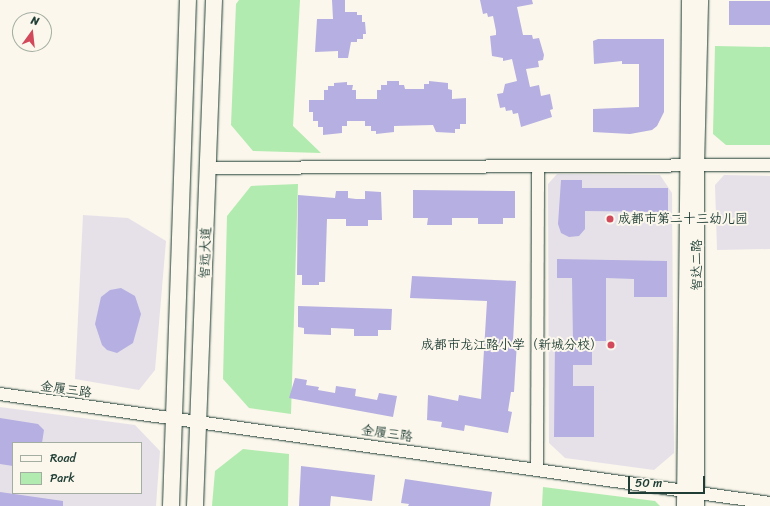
<!DOCTYPE html>
<meta charset="utf-8">
<style>
body{margin:0}
#map{position:relative;width:770px;height:506px;overflow:hidden;background:#fbf7ec;font-family:Sriracha,"LXGW WenKai TC",sans-serif}
div>[style]{position:absolute}
.built>*{inset:0;background:#e6e1e9}
.green>*{inset:0;background:#b1ebaf}
.building>*{inset:0;background:#b6afe1;transform-origin:0 0}
.roads{filter:drop-shadow(0 0 1px #1f3d34) drop-shadow(0 0 1px #1f3d34)}
.minor>*{height:12px;margin:-6px;padding:0 6px;transform-origin:6px;border-radius:6px;background:#fbf7ec}
.tertiary>*{height:14px;margin:-7px;padding:0 7px;transform-origin:7px;border-radius:7px;background:#fbf7ec}
.secondary>*{height:16px;margin:-8px;padding:0 8px;transform-origin:8px;border-radius:8px;background:#fbf7ec}
.dots>*{width:11px;height:11px;translate:-50% -50%;box-sizing:border-box;border:2px solid #fbf7ec;border-radius:50%}
span{translate:-50% -50%;white-space:nowrap;text-align:center;line-height:1.15;-webkit-text-stroke:4px #fbf7ec;paint-order:stroke}
.poi-label{font-size:13px;color:#1f3d34}
.left{translate:0 -50%;text-align:left}
.right{translate:-100% -50%;text-align:right}
.street-label{font-size:13px;color:#1f3d34}
.legend{position:absolute;left:12px;top:442px;width:130px;height:52px;box-sizing:border-box;background:#fbf7ec;border:1px solid #a3ada2;margin:0;padding:5px 7px;list-style:none;font-size:12px;color:#1f3d34}
.legend li{display:flex;align-items:center;gap:8px;height:20px}
.legend b{width:20px;border:1px solid #a3ada2}
.north{position:absolute;left:12px;top:12px;width:40px;height:40px;box-sizing:border-box;background:#fbf7ec;border:1px solid #a3ada2;border-radius:50%;rotate:15deg;font-size:11px;font-weight:700;line-height:16px;text-align:center;color:#1f3d34}
.north::after{content:'';display:block;margin:auto;width:14px;height:18px;background:#d1495b;clip-path:polygon(50% 0,100% 100%,50% 72%,0 100%)}
.scale{position:absolute;left:628px;top:476px;width:77px;height:18px;box-sizing:border-box;border:2px solid #1f3d34;border-top:0;padding-left:5px;font-size:12px;line-height:14px;white-space:nowrap;color:#1f3d34;-webkit-text-stroke:3px #fbf7ec;paint-order:stroke}
</style>
<div id="map">
<div class="built">
<div style="clip-path:polygon(557px 174px,660px 175px,672px 193px,674px 453px,654px 470px,565px 458px,549px 443px,548px 184px)"></div>
<div style="clip-path:polygon(724px 175px,770px 176px,770px 249px,717px 250px,715px 185px)"></div>
<div style="clip-path:polygon(83px 215px,128px 218px,166px 241px,155px 370px,139px 390px,75px 379px)"></div>
<div style="clip-path:polygon(evenodd,0 407px,135px 425px,160px 451px,156px 506px,0 506px,0 407px,13px 443px,141px 443px,141px 493px,13px 493px,13px 443px)"></div>
</div>
<div class="green">
<div style="clip-path:polygon(239px 0,300px 0,293px 126px,321px 153px,253px 151px,231px 125px,236px 4px)"></div>
<div style="clip-path:polygon(715px 46px,770px 47px,770px 145px,726px 145px,713px 134px)"></div>
<div style="clip-path:polygon(298px 184px,291px 414px,249px 408px,223px 379px,227px 216px,251px 186px)"></div>
<div style="clip-path:polygon(243px 449px,289px 454px,288px 506px,212px 506px,215px 471px)"></div>
<div style="clip-path:polygon(543px 487px,655px 501px,660px 506px,542px 506px)"></div>
</div>
<div class="building">
<div style="clip-path:polygon(332px 0,345px 0,345px 12px,357px 12px,357px 15px,362px 15px,362px 22px,365px 22px,366px 34px,363px 34px,363px 39px,357px 39px,357px 42px,351px 42px,348px 58px,338px 58px,338px 51px,315px 52px,317px 19px,333px 19px)"></div>
<div style="clip-path:polygon(480px 0,532px 0,533px 4px,517px 7px,523px 35px,532px 35px,533px 39px,539px 38px,544px 55px,543px 60px,538px 61px,539px 67px,526px 69px,530px 87px,539px 85px,541px 96px,550px 94px,553px 109px,550px 110px,552px 117px,521px 127px,518px 113px,513px 114px,512px 110px,506px 111px,505px 107px,500px 108px,497px 94px,503px 93px,505px 84px,517px 81px,512px 59px,503px 61px,503px 58px,492px 56px,490px 36px,496px 35px,496px 31px,493px 16px,488px 17px,487px 13px,483px 14px)"></div>
<div style="left:770px;top:1px;width:24px;height:41px;rotate:90deg"></div>
<div style="clip-path:polygon(598px 39px,664px 39px,664px 112px,657px 126px,652px 130px,630px 134px,593px 132px,593px 109px,639px 107px,639px 64px,622px 64px,622px 61px,594px 64px,593px 41px)"></div>
<div style="clip-path:polygon(387px 81px,399px 81px,399px 85px,404px 85px,405px 89px,424px 89px,424px 84px,429px 84px,429px 81px,448px 83px,448px 89px,452px 90px,452px 99px,466px 98px,466px 124px,460px 124px,460px 129px,455px 129px,455px 133px,436px 132px,433px 125px,394px 126px,394px 132px,376px 134px,376px 131px,371px 131px,371px 126px,365px 126px,365px 121px,347px 121px,347px 126px,342px 126px,342px 133px,323px 135px,323px 127px,318px 127px,318px 121px,313px 121px,313px 112px,309px 112px,309px 100px,324px 100px,324px 90px,328px 90px,328px 86px,334px 86px,334px 83px,347px 82px,347px 85px,353px 85px,352px 90px,356px 90px,356px 99px,377px 99px,377px 90px,381px 90px,381px 85px,387px 85px)"></div>
<div style="clip-path:polygon(561px 180px,582px 180px,582px 188px,668px 188px,668px 212px,585px 211px,585px 229px,579px 236px,569px 237px,561px 233px,558px 224px)"></div>
<div style="clip-path:polygon(413px 190px,515px 191px,515px 218px,503px 218px,503px 224px,478px 224px,478px 218px,452px 218px,452px 225px,427px 225px,428px 218px,413px 218px)"></div>
<div style="clip-path:polygon(336px 191px,348px 191px,348px 198px,356px 199px,365px 199px,365px 191px,381px 192px,382px 220px,368px 220px,368px 226px,346px 226px,346px 219px,327px 219px,325px 282px,319px 282px,319px 285px,302px 285px,302px 275px,297px 275px,298px 195px,335px 198px)"></div>
<div style="clip-path:polygon(557px 259px,667px 261px,667px 297px,634px 297px,634px 279px,606px 278px,606px 341px,592px 341px,592px 365px,573px 365px,573px 386px,594px 386px,594px 437px,554px 437px,555px 342px,573px 342px,572px 278px,557px 278px)"></div>
<div style="clip-path:polygon(412px 276px,516px 281px,513px 342px,517px 342px,514px 392px,511px 392px,508px 411px,512px 412px,508px 433px,465px 425px,464px 431px,441px 427px,442px 422px,427px 420px,428px 395px,458px 401px,459px 395px,481px 399px,487px 301px,410px 298px)"></div>
<div style="clip-path:polygon(121px 288px,135px 296px,141px 314px,133px 343px,117px 353px,107px 350px,102px 345px,95px 324px,101px 297px,110px 290px)"></div>
<div style="clip-path:polygon(298px 306px,392px 309px,391px 330px,378px 330px,378px 336px,354px 336px,354px 329px,331px 328px,331px 335px,304px 334px,304px 328px,298px 327px)"></div>
<div style="clip-path:polygon(295px 378px,307px 380px,306px 385px,319px 387px,318px 390px,335px 393px,336px 386px,356px 389px,355px 396px,377px 400px,379px 393px,397px 396px,393px 417px,289px 398px)"></div>
<div style="clip-path:polygon(0 418px,38px 424px,44px 430px,42px 443px,13px 443px,13px 466px,0 464px)"></div>
<div style="clip-path:polygon(301px 466px,375px 475px,372px 501px,331px 496px,330px 506px,299px 506px)"></div>
<div style="clip-path:polygon(405px 479px,492px 492px,490px 506px,408px 506px,409px 504px,401px 503px)"></div>
<div style="clip-path:polygon(0 492px,63px 501px,63px 506px,0 506px)"></div>
</div>
<div class="roads">
<div class="minor">
<div style="left:209px;top:168px;width:561px;rotate:-0.31deg"></div>
<div style="left:0;top:394px;width:778px;rotate:8.06deg"></div>
<div style="left:537px;top:469px;width:301px;rotate:-89.8deg"></div>
</div>
<div class="tertiary">
<div style="left:684px;top:506px;width:506px;rotate:-89.43deg"></div>
<div style="left:697px;top:506px;width:339px;rotate:-90deg"></div>
<div style="left:697px;top:167px;width:167px;rotate:-88.6deg"></div>
</div>
<div class="secondary">
<div style="left:171px;top:506px;width:506px;rotate:-88.08deg"></div>
<div style="left:195px;top:506px;width:506px;rotate:-87.85deg"></div>
</div>
</div>
<div class="dots">
<div style="left:610px;top:219px;background:#d1495b"></div>
<div style="left:611px;top:345px;background:#d1495b"></div>
</div>
<div class="poi-label">
<span class="left" style="left:618px;top:219px">成都市第二十三幼儿园</span>
<span class="right" style="left:603px;top:345px">成都市龙江路小学（新城分校）</span>
</div>
<div class="street-label">
<span style="left:206px;top:253px;rotate:-88deg">智远大道</span>
<span style="left:697px;top:265px;rotate:-90deg">智达二路</span>
<span style="left:66px;top:390px;rotate:8deg">金履三路</span>
<span style="left:387px;top:434px;rotate:8deg">金履三路</span>
</div>
<ul class="legend">
<li><b style="height:5px;background:#fbf7ec"></b>Road</li>
<li><b style="height:11px;background:#b1ebaf"></b>Park</li>
</ul>
<div class="north">N</div>
<div class="scale">50 m</div>
</div>
